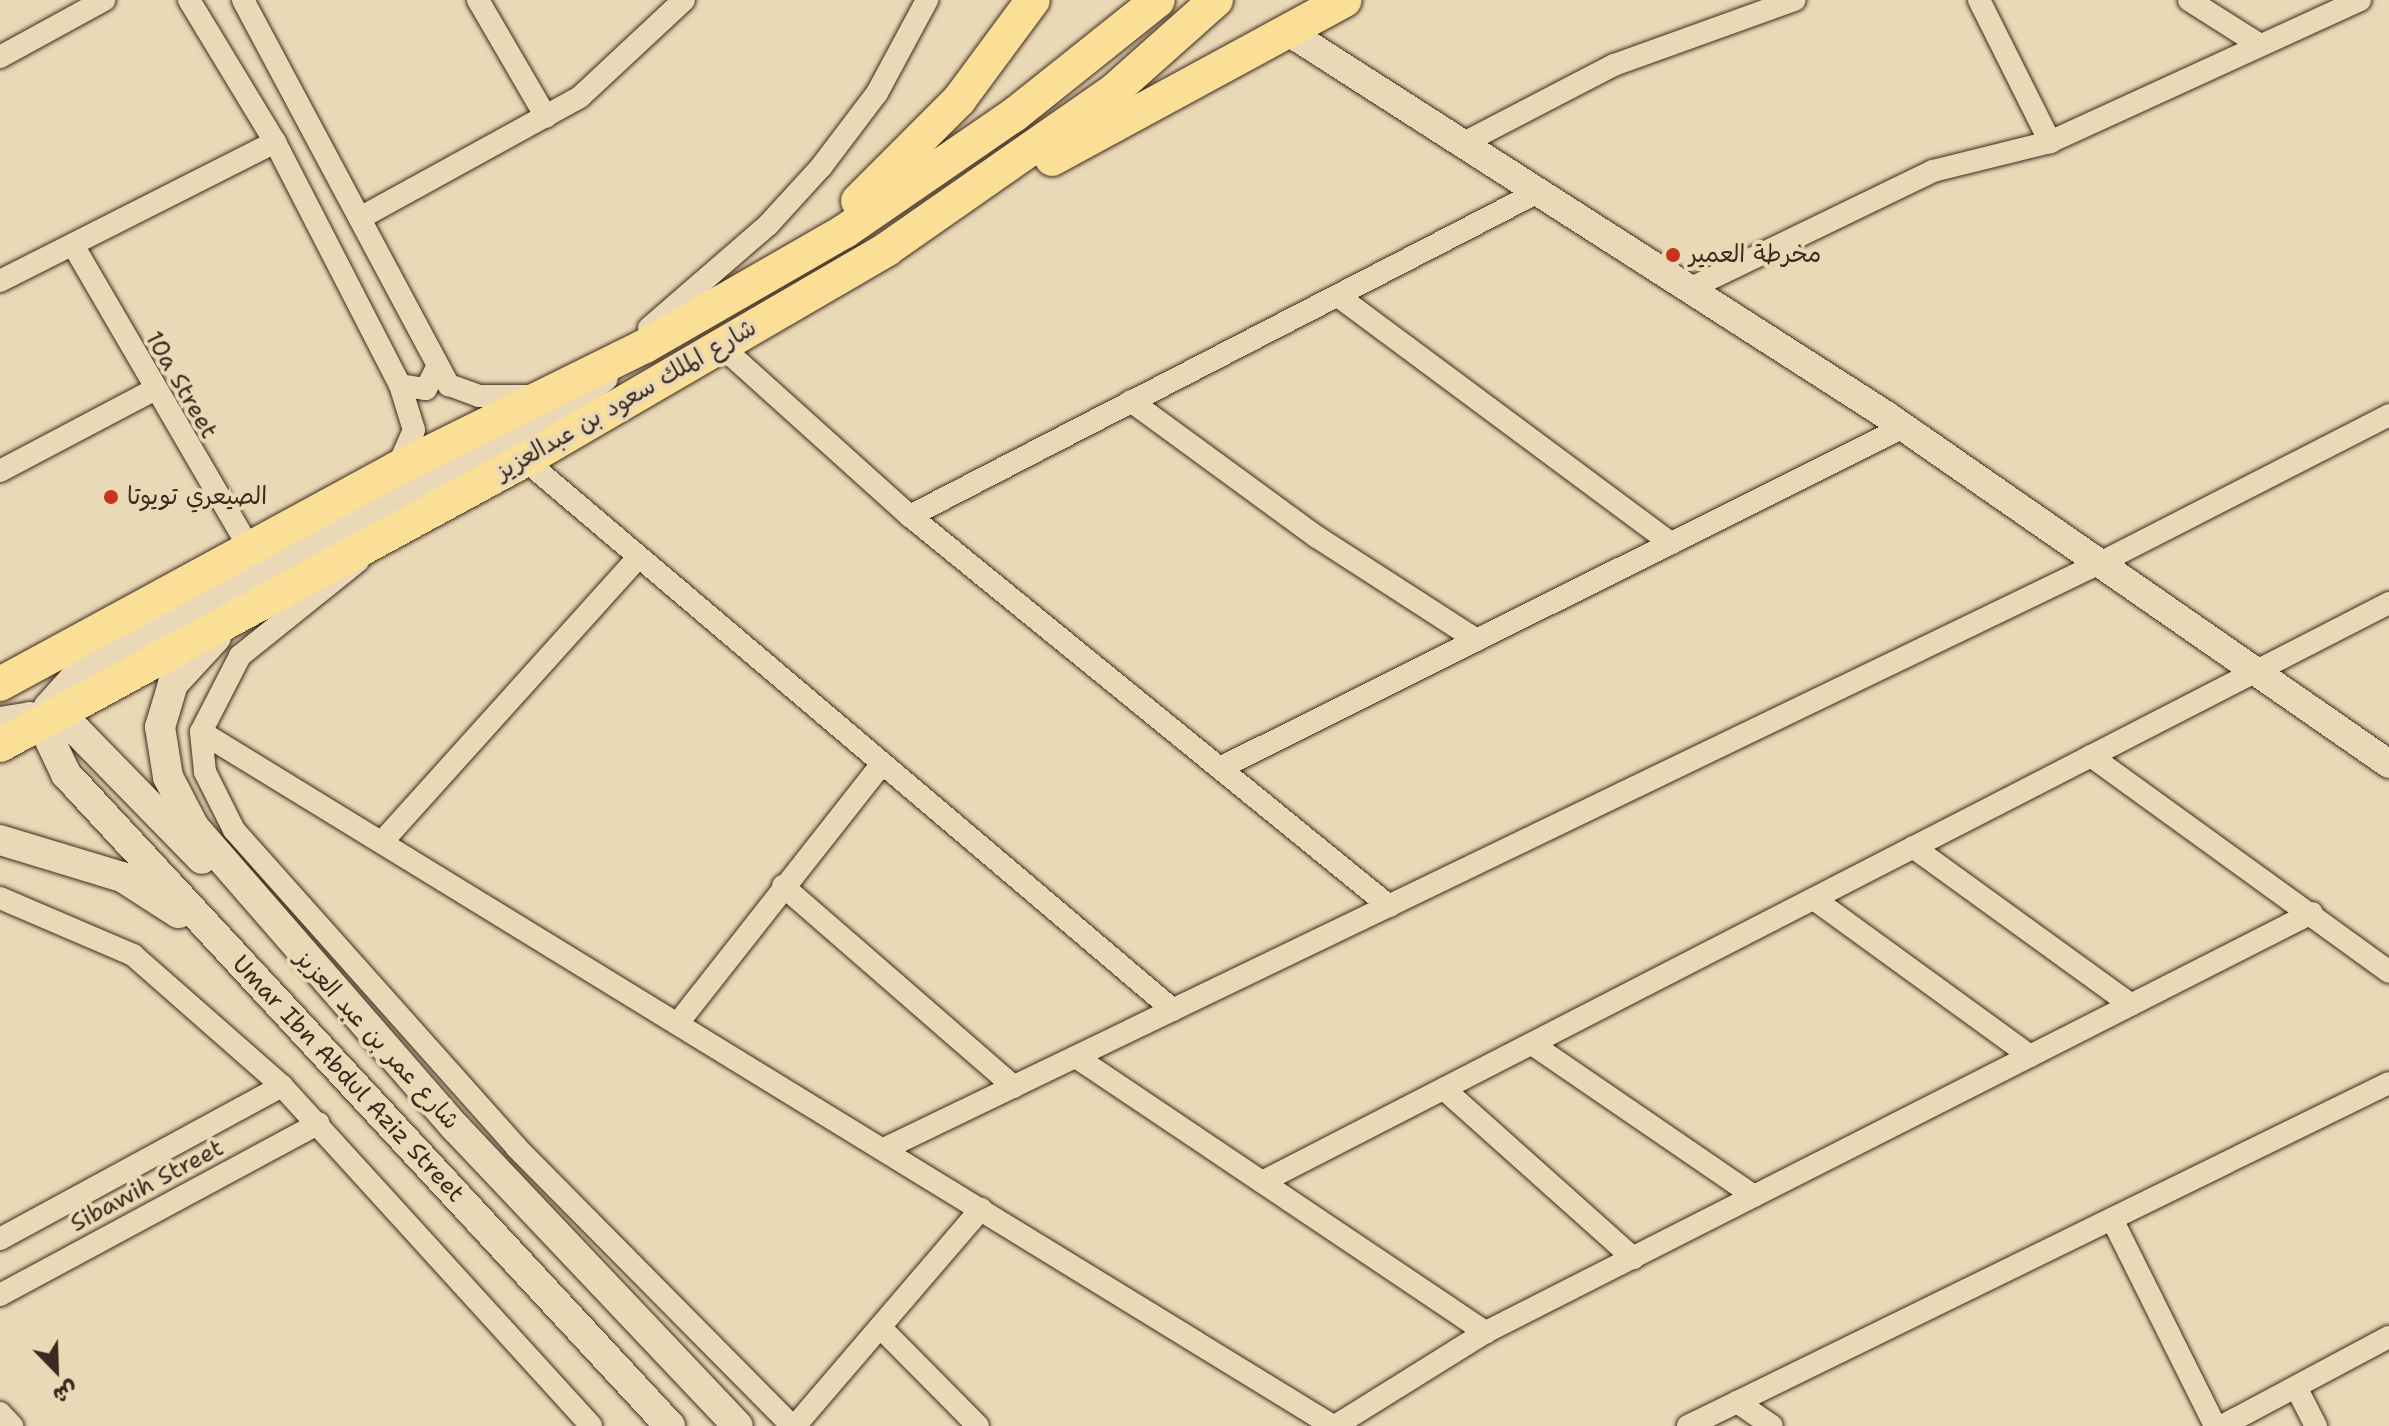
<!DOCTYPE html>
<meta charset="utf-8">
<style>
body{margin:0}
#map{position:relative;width:2389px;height:1426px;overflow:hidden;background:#ead9b6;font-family:"Shantell Sans","Playpen Sans Arabic",sans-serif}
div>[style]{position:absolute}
.roads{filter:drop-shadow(0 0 2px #3b2a1e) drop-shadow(0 0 2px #3b2a1e)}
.minor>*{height:22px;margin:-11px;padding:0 11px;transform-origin:11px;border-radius:11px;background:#ead9b6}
.tertiary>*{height:28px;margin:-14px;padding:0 14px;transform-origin:14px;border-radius:14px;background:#ead9b6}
.secondary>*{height:30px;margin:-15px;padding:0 15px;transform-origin:15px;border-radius:15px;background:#ead9b6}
.primary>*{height:34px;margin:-17px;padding:0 17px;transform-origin:17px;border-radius:17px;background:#fbdf96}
.dots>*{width:22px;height:22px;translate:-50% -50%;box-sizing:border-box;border:4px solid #ead9b6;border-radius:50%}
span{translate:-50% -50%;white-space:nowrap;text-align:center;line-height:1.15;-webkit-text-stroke:8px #ead9b6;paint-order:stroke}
.poi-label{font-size:24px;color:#3b2a1e}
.left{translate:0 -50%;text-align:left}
.street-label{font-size:24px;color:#3b2a1e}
.north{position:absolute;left:16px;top:1330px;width:80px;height:80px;-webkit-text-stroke:6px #ead9b6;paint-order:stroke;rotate:157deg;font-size:22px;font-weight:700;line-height:32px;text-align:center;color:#3b2a1e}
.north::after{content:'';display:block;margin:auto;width:28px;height:36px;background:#3b2a1e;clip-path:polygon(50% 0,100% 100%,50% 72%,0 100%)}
</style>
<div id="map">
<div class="roads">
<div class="minor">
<div style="left:189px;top:0;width:166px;rotate:58.8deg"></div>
<div style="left:275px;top:142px;width:273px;rotate:62.8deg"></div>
<div style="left:400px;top:385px;width:47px;rotate:72.7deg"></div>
<div style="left:414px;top:430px;width:39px;rotate:114deg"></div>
<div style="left:243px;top:0;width:437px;rotate:61.9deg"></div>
<div style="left:449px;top:385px;width:32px;rotate:20deg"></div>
<div style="left:479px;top:396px;width:57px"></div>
<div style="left:478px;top:0;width:135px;rotate:59.8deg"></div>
<div style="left:1979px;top:0;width:159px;rotate:63.4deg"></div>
<div style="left:2189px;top:0;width:84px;rotate:32.4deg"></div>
<div style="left:0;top:57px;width:119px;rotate:-28.7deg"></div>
<div style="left:1462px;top:144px;width:171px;rotate:-27.5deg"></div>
<div style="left:1614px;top:65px;width:192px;rotate:-19.8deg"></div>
<div style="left:360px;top:218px;width:251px;rotate:-28.8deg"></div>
<div style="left:580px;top:97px;width:142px;rotate:-43deg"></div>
<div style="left:73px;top:245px;width:350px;rotate:59.8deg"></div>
<div style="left:0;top:281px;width:308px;rotate:-26.8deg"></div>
<div style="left:1689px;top:289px;width:271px;rotate:-25.8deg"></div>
<div style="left:1933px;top:171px;width:121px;rotate:-13.9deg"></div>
<div style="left:2050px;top:142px;width:341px;rotate:-24.6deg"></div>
<div style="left:1338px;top:296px;width:415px;rotate:36.6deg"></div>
<div style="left:649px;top:328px;width:157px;rotate:-40.9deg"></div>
<div style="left:768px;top:225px;width:79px;rotate:-47.6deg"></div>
<div style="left:821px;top:167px;width:93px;rotate:-52.9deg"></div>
<div style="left:877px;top:93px;width:106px;rotate:-61.7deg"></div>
<div style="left:721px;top:346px;width:254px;rotate:42deg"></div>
<div style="left:910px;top:516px;width:618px;rotate:39.15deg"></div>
<div style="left:400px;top:385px;width:26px;rotate:9deg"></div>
<div style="left:426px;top:389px;width:25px;rotate:-63deg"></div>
<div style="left:1131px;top:401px;width:230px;rotate:36.2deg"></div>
<div style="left:1317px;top:537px;width:190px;rotate:32.8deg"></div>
<div style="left:525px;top:460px;width:850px;rotate:40.32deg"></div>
<div style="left:0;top:471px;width:172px;rotate:-27.8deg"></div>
<div style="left:910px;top:516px;width:707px;rotate:-27.29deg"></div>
<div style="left:358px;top:561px;width:151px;rotate:141.2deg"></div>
<div style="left:240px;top:656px;width:85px;rotate:117.2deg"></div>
<div style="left:201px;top:732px;width:40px;rotate:84.3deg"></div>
<div style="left:205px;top:772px;width:65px;rotate:63.4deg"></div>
<div style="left:234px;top:830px;width:424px;rotate:48.3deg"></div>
<div style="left:516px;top:1147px;width:392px;rotate:45.3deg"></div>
<div style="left:201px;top:732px;width:1328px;rotate:31.51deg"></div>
<div style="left:2091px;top:756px;width:368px;rotate:35.9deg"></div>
<div style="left:1220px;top:768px;width:764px;rotate:-26.5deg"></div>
<div style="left:382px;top:842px;width:382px;rotate:-48deg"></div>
<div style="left:1913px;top:847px;width:269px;rotate:35.9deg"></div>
<div style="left:783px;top:886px;width:306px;rotate:41deg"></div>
<div style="left:0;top:898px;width:145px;rotate:23.2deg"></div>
<div style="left:133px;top:955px;width:198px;rotate:41.3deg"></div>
<div style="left:282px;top:1086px;width:459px;rotate:47.7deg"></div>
<div style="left:1814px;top:899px;width:267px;rotate:36deg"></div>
<div style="left:678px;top:1023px;width:330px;rotate:-51.8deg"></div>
<div style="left:1532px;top:1044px;width:269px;rotate:34.4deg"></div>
<div style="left:1076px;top:1057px;width:494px;rotate:33.9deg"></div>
<div style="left:1444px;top:1089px;width:254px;rotate:41.8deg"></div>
<div style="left:884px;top:1149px;width:1350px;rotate:-25.73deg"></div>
<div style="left:2100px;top:563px;width:325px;rotate:-27.1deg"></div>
<div style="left:1262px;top:1182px;width:1267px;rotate:-27.19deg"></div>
<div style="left:2112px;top:1219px;width:231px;rotate:63.5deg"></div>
<div style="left:0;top:1239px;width:321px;rotate:-28.5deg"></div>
<div style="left:0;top:1295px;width:362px;rotate:-28.3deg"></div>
<div style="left:880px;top:1327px;width:139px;rotate:45.3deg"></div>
<div style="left:2296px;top:1387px;width:44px;rotate:62.9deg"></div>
<div style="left:1737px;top:1402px;width:42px;rotate:34.4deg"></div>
<div style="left:0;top:1413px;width:18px;rotate:47deg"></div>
<div style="left:795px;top:1426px;width:286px;rotate:-49.4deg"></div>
<div style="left:1335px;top:1426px;width:178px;rotate:-31.9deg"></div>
<div style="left:1486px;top:1332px;width:926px;rotate:-26.9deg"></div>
<div style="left:1688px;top:1426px;width:780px;rotate:-26.07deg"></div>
<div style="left:2222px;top:1426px;width:189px;rotate:-28.1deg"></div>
</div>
<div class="tertiary">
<div style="left:1287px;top:31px;width:712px;rotate:32.66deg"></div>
<div style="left:1886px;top:415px;width:612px;rotate:34.75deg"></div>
</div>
<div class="secondary">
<div style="left:603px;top:377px;width:79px;rotate:143.3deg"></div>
<div style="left:540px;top:424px;width:531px;rotate:151.31deg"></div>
<div style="left:74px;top:679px;width:38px;rotate:132deg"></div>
<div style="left:49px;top:707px;width:25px;rotate:97deg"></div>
<div style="left:46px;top:732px;width:47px;rotate:64.5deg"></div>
<div style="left:66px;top:774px;width:889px;rotate:47.19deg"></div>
<div style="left:216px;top:637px;width:64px;rotate:132.5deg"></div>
<div style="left:173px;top:684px;width:45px;rotate:106.8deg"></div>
<div style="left:160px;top:727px;width:51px;rotate:80.9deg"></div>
<div style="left:168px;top:777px;width:56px;rotate:62.5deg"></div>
<div style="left:194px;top:827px;width:399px;rotate:49deg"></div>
<div style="left:456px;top:1128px;width:410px;rotate:46.6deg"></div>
<div style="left:0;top:722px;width:30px;rotate:-9deg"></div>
<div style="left:30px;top:717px;width:48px;rotate:15.8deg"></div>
<div style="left:76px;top:730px;width:180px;rotate:45.7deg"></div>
<div style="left:0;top:840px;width:127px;rotate:16.9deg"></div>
<div style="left:122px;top:877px;width:67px;rotate:32.7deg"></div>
</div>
<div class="primary">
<div style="left:1052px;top:159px;width:333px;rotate:-28.5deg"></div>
<div style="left:858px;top:201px;width:143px;rotate:-45deg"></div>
<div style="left:959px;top:100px;width:124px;rotate:-53.5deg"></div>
<div style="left:0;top:684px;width:453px;rotate:-28.5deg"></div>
<div style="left:398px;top:468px;width:275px;rotate:-26.3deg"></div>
<div style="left:645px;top:346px;width:231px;rotate:-29.9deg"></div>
<div style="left:845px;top:231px;width:205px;rotate:-34.5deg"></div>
<div style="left:1014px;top:115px;width:184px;rotate:-38.6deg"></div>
<div style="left:0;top:745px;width:597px;rotate:-28.5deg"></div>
<div style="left:525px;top:460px;width:419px;rotate:-30.2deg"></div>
<div style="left:887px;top:249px;width:279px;rotate:-34.9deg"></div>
<div style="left:1116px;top:89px;width:134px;rotate:-41.7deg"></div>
</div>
</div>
<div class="dots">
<div style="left:1673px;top:255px;background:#c8321e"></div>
<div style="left:111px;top:497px;background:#c8321e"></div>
</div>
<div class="poi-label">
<span class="left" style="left:1689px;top:255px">مخرطة العمير</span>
<span class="left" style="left:127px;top:497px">الصيعري تويوتا</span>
</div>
<div class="street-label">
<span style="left:181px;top:385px;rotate:60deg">10a Street</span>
<span style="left:626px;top:400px;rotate:-30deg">شارع الملك سعود بن عبدالعزيز</span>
<span style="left:377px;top:1040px;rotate:48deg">شارع عمر بن عبد العزيز</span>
<span style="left:348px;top:1079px;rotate:47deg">Umar Ibn Abdul Aziz Street</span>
<span style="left:147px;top:1186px;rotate:-28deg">Sibawih Street</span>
</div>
<div class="north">ش</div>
</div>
